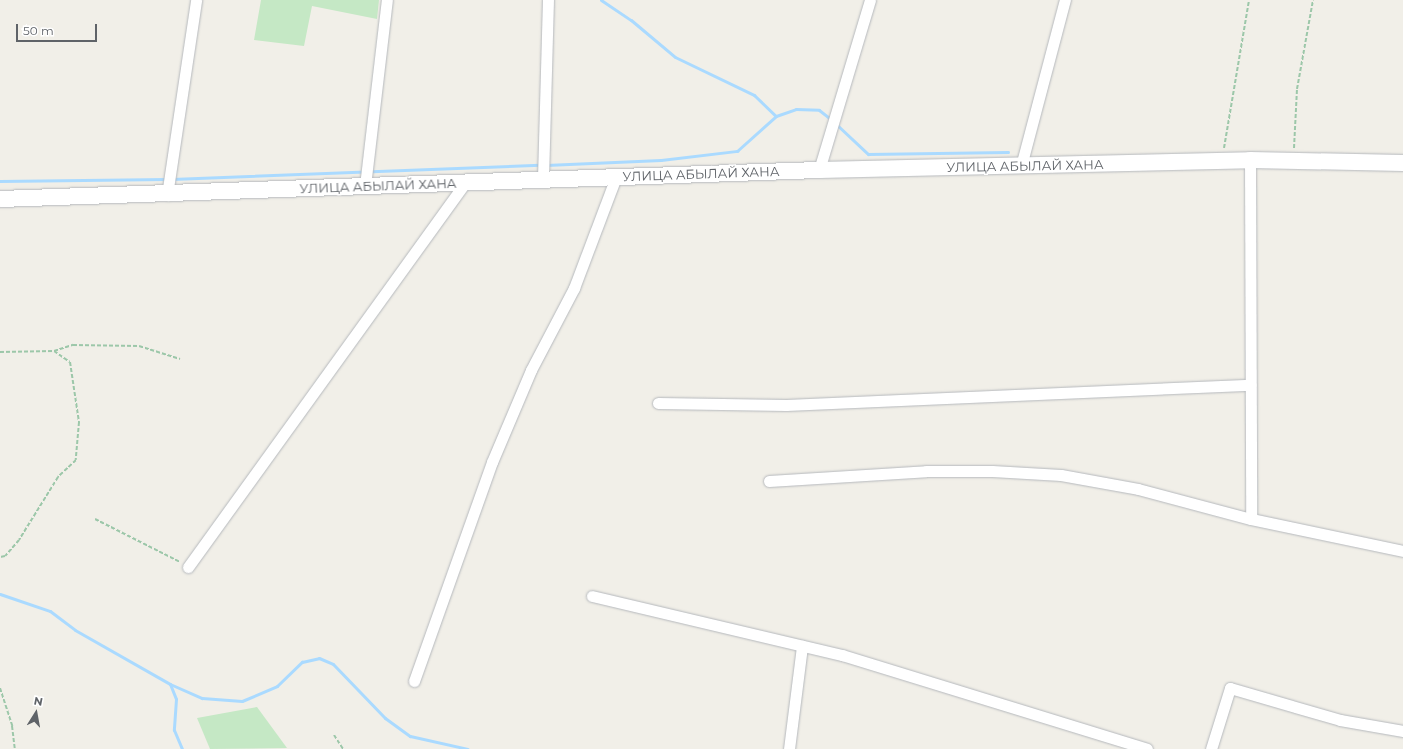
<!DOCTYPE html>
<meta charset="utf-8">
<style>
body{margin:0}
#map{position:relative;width:1403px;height:749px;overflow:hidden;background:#f1efe8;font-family:Montserrat,sans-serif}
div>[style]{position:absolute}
.green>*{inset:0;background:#c5e8c5}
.stream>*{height:3px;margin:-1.5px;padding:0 1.5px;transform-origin:1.5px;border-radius:1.5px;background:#aadaff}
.path>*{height:2px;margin-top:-1px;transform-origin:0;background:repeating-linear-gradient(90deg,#9cc7a9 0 4px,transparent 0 6px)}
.roads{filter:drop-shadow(0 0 1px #b5b8bc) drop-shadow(0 0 1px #b5b8bc)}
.minor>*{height:11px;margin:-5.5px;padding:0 5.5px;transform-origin:5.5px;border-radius:5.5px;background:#fff}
.secondary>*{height:16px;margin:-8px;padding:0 8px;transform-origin:8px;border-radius:8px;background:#fff}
span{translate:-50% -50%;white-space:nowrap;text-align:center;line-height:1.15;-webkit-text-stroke:3px #fff;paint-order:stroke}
.street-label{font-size:13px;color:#5f6368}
.north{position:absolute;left:16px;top:693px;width:40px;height:40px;-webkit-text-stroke:3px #fff;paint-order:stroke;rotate:11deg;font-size:11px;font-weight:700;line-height:16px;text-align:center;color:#5f6368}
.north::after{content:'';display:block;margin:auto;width:14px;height:18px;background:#5f6368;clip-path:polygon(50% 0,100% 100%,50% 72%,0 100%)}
.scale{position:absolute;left:16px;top:24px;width:81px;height:18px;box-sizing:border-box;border:2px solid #5f6368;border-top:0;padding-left:5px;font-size:12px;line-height:14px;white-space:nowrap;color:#5f6368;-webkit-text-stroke:3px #fff;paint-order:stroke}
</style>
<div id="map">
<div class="green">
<div style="clip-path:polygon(261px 0,379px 0,377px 19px,312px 6px,304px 46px,254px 40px)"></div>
<div style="clip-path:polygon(257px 707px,287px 748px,210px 749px,197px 718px)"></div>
</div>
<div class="stream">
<div style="left:601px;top:0;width:36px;rotate:34deg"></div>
<div style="left:631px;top:20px;width:57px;rotate:40.1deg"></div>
<div style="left:675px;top:57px;width:88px;rotate:25.7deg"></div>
<div style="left:754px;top:95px;width:30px;rotate:44deg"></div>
<div style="left:836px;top:124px;width:44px;rotate:43.2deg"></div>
<div style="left:868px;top:154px;width:140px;rotate:-0.8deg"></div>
<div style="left:546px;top:165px;width:115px;rotate:-2.5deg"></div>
<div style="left:661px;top:160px;width:77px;rotate:-6.8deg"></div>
<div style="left:737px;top:151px;width:52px;rotate:-41.9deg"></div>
<div style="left:776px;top:116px;width:21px;rotate:-19deg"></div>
<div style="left:796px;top:109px;width:23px;rotate:2deg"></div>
<div style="left:819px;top:110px;width:16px;rotate:38deg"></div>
<div style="left:172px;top:179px;width:368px;rotate:-2.2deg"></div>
<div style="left:0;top:181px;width:167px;rotate:-0.7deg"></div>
<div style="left:0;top:594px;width:53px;rotate:18.8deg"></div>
<div style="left:50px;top:611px;width:31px;rotate:37deg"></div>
<div style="left:75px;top:630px;width:109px;rotate:29.6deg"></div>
<div style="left:170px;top:684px;width:16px;rotate:68deg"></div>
<div style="left:176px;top:699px;width:31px;rotate:94deg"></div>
<div style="left:174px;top:730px;width:21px;rotate:67deg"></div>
<div style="left:170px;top:684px;width:35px;rotate:24deg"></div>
<div style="left:202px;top:698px;width:40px;rotate:4.3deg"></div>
<div style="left:242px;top:701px;width:38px;rotate:-23deg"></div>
<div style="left:277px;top:686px;width:35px;rotate:-44deg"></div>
<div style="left:302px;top:662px;width:17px;rotate:-13deg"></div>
<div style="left:319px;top:658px;width:15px;rotate:23deg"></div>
<div style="left:333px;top:664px;width:75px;rotate:46.1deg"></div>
<div style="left:385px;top:718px;width:31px;rotate:36deg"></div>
<div style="left:410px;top:736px;width:59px;rotate:12.6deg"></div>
</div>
<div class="path">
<div style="left:1224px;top:148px;width:150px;rotate:-80.4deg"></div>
<div style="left:1294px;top:148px;width:59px;rotate:-87.1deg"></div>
<div style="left:1297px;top:89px;width:90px;rotate:-79.8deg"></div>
<div style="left:54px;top:351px;width:20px;rotate:-18deg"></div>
<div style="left:73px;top:345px;width:66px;rotate:0.9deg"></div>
<div style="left:139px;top:346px;width:43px;rotate:17.6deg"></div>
<div style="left:0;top:352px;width:54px;rotate:-1.1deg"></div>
<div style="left:54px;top:351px;width:19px;rotate:35deg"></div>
<div style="left:70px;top:362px;width:61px;rotate:81.5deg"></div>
<div style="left:79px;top:422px;width:38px;rotate:95deg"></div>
<div style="left:76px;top:460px;width:25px;rotate:137deg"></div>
<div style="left:58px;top:477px;width:74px;rotate:121.8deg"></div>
<div style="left:19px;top:540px;width:21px;rotate:131deg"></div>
<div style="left:5px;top:556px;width:5px;rotate:169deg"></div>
<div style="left:95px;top:519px;width:95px;rotate:26.8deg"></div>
<div style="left:0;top:688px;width:40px;rotate:72deg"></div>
<div style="left:12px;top:726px;width:23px;rotate:83deg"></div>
<div style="left:334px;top:735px;width:17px;rotate:57deg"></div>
</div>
<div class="roads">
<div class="minor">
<div style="left:1250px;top:160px;width:359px;rotate:89.8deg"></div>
<div style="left:1021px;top:166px;width:172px;rotate:-75.2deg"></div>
<div style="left:819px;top:170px;width:177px;rotate:-73.3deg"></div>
<div style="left:543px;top:178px;width:178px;rotate:-88.4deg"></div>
<div style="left:365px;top:186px;width:187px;rotate:-83.3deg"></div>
<div style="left:167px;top:195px;width:197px;rotate:-81.5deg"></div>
<div style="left:658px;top:403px;width:128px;rotate:0.9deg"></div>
<div style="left:786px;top:405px;width:465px;rotate:-2.5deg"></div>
<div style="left:769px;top:481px;width:157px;rotate:-3.6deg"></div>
<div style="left:926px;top:471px;width:66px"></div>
<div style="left:992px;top:471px;width:69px;rotate:3.3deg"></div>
<div style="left:1061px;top:475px;width:78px;rotate:10.3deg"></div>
<div style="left:1138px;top:489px;width:117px;rotate:14.9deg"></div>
<div style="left:1251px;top:519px;width:155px;rotate:11.9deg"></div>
<div style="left:188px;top:567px;width:475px;rotate:-54.2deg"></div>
<div style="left:592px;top:596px;width:257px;rotate:13.3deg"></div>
<div style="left:842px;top:655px;width:319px;rotate:17.1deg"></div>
<div style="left:414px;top:681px;width:232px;rotate:-70.4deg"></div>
<div style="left:492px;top:462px;width:100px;rotate:-67deg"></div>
<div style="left:531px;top:370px;width:93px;rotate:-62.3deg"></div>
<div style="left:574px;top:288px;width:119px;rotate:-69.3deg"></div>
<div style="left:789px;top:749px;width:104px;rotate:-82.8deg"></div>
<div style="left:1211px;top:749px;width:64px;rotate:-72.7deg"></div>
<div style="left:1230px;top:688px;width:115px;rotate:16.2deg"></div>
<div style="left:1340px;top:720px;width:64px;rotate:9.9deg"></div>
</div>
<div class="secondary">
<div style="left:0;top:199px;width:820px;rotate:-2.03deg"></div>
<div style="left:819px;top:170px;width:431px;rotate:-1.3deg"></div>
<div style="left:1250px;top:160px;width:153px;rotate:1.1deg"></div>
</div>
</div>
<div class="street-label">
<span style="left:1025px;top:166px;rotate:-1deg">УЛИЦА АБЫЛАЙ ХАНА</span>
<span style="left:701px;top:174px;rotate:-2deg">УЛИЦА АБЫЛАЙ ХАНА</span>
<span style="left:378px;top:186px;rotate:-2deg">УЛИЦА АБЫЛАЙ ХАНА</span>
</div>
<div class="north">N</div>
<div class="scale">50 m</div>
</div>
